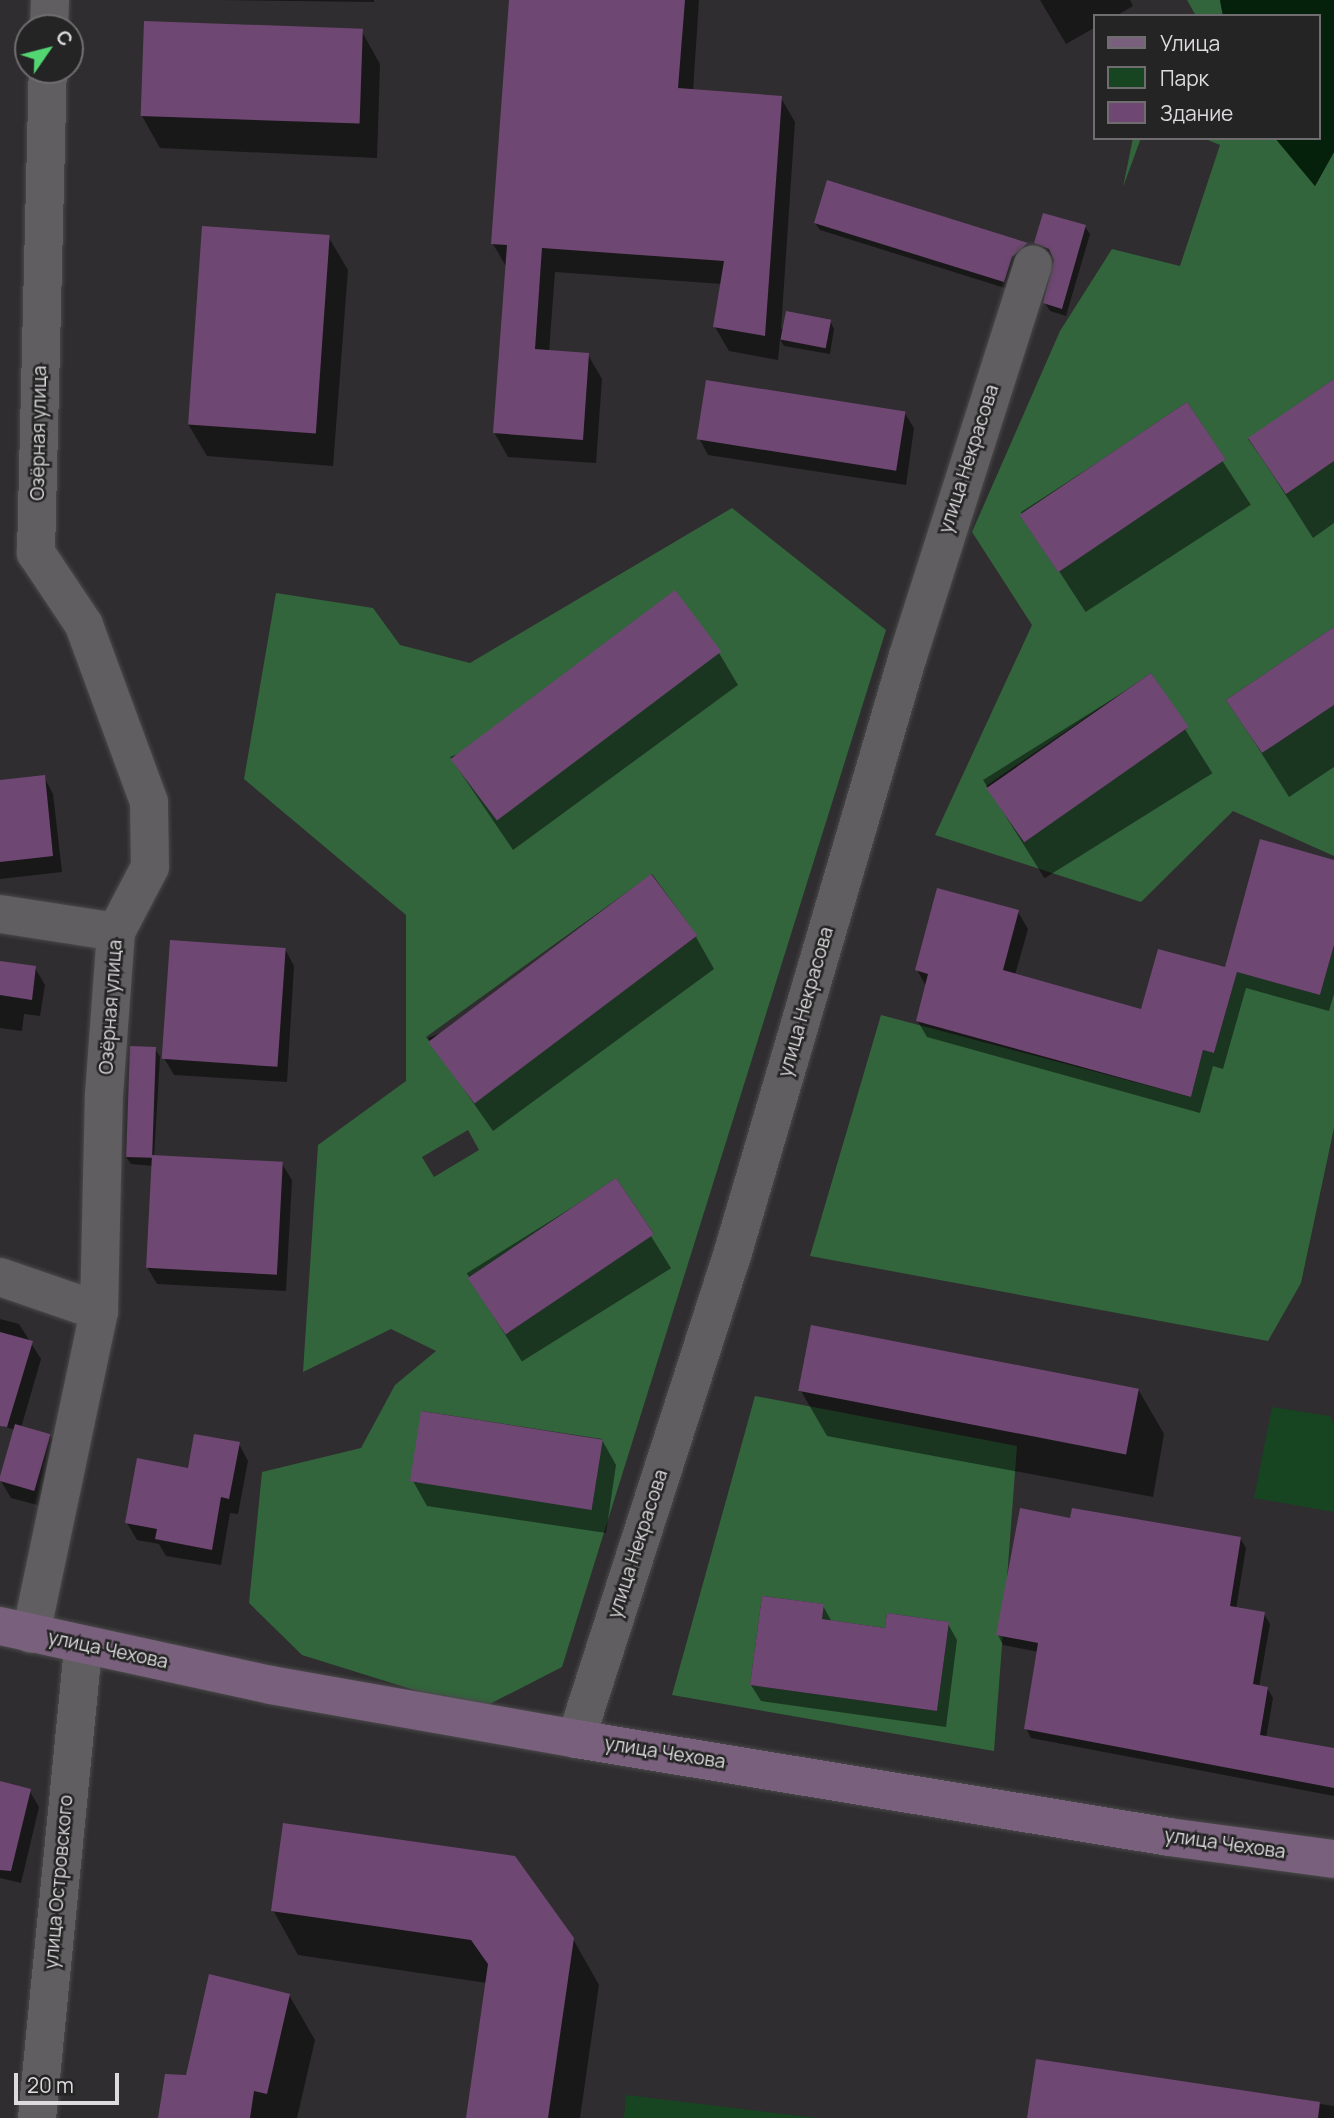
<!DOCTYPE html>
<meta charset="utf-8">
<style>
body{margin:0}
#map{position:relative;width:1334px;height:2118px;overflow:hidden;background:#2f2d2f;font-family:Manrope,sans-serif}
div>[style]{position:absolute}
.green>*{inset:0;background:#174522}
.forest>*{inset:0;background:#32653c}
.water>*{inset:0;background:#05200b}
.shadow>*{inset:0;background:#0007;transform-origin:0 0}
.building>*{inset:0;background:#6f4773;transform-origin:0 0}
.roads{filter:drop-shadow(0 0 2px #4a494a) drop-shadow(0 0 2px #4a494a)}
.street>*{height:38px;margin:-19px;padding:0 19px;transform-origin:19px;border-radius:19px;background:#605e60}
.secondary>*{height:38px;margin:-19px;padding:0 19px;transform-origin:19px;border-radius:19px;background:#79607c}
span{translate:-50% -50%;white-space:nowrap;text-align:center;line-height:1.15;-webkit-text-stroke:5px #252425;paint-order:stroke}
.street-label{font-size:19px;color:#dddbdd}
.legend{position:absolute;left:1093px;top:14px;width:228px;height:126px;box-sizing:border-box;background:#252425;border:2px solid #6f6d6f;margin:0;padding:9px 12px;list-style:none;font-size:21px;color:#dddbdd}
.legend li{display:flex;align-items:center;gap:14px;height:35px}
.legend b{width:35px;border:2px solid #6f6d6f}
.north{position:absolute;left:14px;top:14px;width:70px;height:70px;box-sizing:border-box;background:#252425;border:2px solid #6f6d6f;border-radius:50%;rotate:55deg;font-size:19px;font-weight:700;line-height:28px;text-align:center;color:#dddbdd}
.north::after{content:'';display:block;margin:auto;width:24px;height:32px;background:#53d672;clip-path:polygon(50% 0,100% 100%,50% 72%,0 100%)}
.scale{position:absolute;left:14px;top:2073px;width:105px;height:32px;box-sizing:border-box;border:4px solid #dddbdd;border-top:0;padding-left:9px;font-size:21px;line-height:24px;white-space:nowrap;color:#dddbdd;-webkit-text-stroke:5px #252425;paint-order:stroke}
</style>
<div id="map">
<div class="green">
<div style="clip-path:polygon(1272px 1407px,1330px 1416px,1334px 1424px,1334px 1512px,1254px 1498px)"></div>
<div style="clip-path:polygon(626px 2095px,817px 2118px,624px 2118px)"></div>
</div>
<div class="forest">
<div style="clip-path:polygon(1187px 0,1220px 0,1223px 16px,1196px 16px)"></div>
<div style="clip-path:polygon(1133px 138px,1141px 138px,1123px 187px)"></div>
<div style="clip-path:polygon(evenodd,1203px 138px,1275px 138px,1315px 186px,1334px 152px,1334px 379px,1248px 439px,1286px 493px,1334px 461px,1334px 627px,1226px 700px,1262px 753px,1334px 705px,1334px 856px,1233px 811px,1141px 902px,935px 835px,1032px 625px,972px 532px,1060px 331px,1112px 249px,1180px 266px,1220px 145px,1203px 138px,1187px 402px,1225px 459px,1058px 572px,1020px 515px,1187px 402px,1203px 138px,1151px 673px,1188px 728px,1023px 841px,986px 786px,1151px 673px)"></div>
<div style="clip-path:polygon(evenodd,732px 508px,886px 630px,562px 1667px,478px 1710px,302px 1655px,249px 1603px,262px 1472px,361px 1448px,395px 1385px,436px 1351px,391px 1329px,303px 1372px,318px 1145px,406px 1081px,406px 915px,244px 779px,276px 593px,373px 608px,400px 645px,470px 663px,732px 508px,652px 874px,697px 936px,473px 1100px,426px 1037px,652px 874px,732px 508px,468px 1130px,479px 1150px,434px 1177px,422px 1157px,468px 1130px,732px 508px,616px 1178px,654px 1234px,506px 1334px,468px 1278px,616px 1178px,732px 508px,422px 1411px,602px 1439px,592px 1508px,411px 1481px,422px 1411px)"></div>
<div style="clip-path:polygon(1334px 945px,1334px 1128px,1301px 1283px,1268px 1341px,810px 1256px,881px 1015px,1191px 1097px,1203px 1050px,1214px 1053px,1237px 972px,1320px 995px)"></div>
<div style="clip-path:polygon(evenodd,755px 1396px,1017px 1446px,994px 1751px,672px 1695px,755px 1396px,762px 1596px,823px 1604px,822px 1619px,885px 1628px,887px 1613px,949px 1622px,937px 1711px,750px 1685px,762px 1596px)"></div>
</div>
<div class="water">
<div style="clip-path:polygon(1220px 0,1334px 0,1334px 152px,1315px 186px,1275px 138px,1318px 138px,1318px 16px,1223px 16px)"></div>
</div>
<div class="shadow">
<div style="clip-path:polygon(219px 0,374px 0,374px 2px)"></div>
<div style="clip-path:polygon(510px 0,699px 0,693px 91px,781px 98px,795px 122px,781px 329px,830px 321px,834px 329px,830px 354px,784px 346px,780px 339px,778px 360px,729px 351px,715px 327px,722px 284px,555px 272px,549px 352px,588px 355px,602px 379px,596px 463px,508px 457px,494px 432px,507px 268px,493px 244px)"></div>
<div style="clip-path:polygon(1040px 0,1130px 0,1133px 6px,1116px 16px,1094px 16px,1094px 28px,1066px 44px)"></div>
<div style="clip-path:polygon(362px 32px,380px 64px,377px 158px,160px 148px,142px 116px)"></div>
<div style="clip-path:polygon(828px 182px,1027px 244px,1031px 251px,1008px 289px,820px 230px,815px 223px)"></div>
<div style="clip-path:polygon(1085px 227px,1090px 234px,1066px 316px,1050px 311px,1045px 303px,1056px 260px,1036px 243px)"></div>
<div style="clip-path:polygon(329px 238px,348px 270px,333px 466px,207px 456px,188px 424px)"></div>
<div style="clip-path:polygon(1334px 382px,1334px 523px,1313px 538px,1250px 439px)"></div>
<div style="left:1186px;top:405px;width:119px;height:197px;rotate:57deg"></div>
<div style="clip-path:polygon(904px 412px,914px 428px,906px 485px,708px 455px,699px 438px)"></div>
<div style="clip-path:polygon(1334px 629px,1334px 767px,1289px 797px,1228px 700px)"></div>
<div style="clip-path:polygon(719px 653px,738px 685px,513px 850px,450px 757px)"></div>
<div style="left:1151px;top:675px;width:116px;height:198px;rotate:58deg"></div>
<div style="clip-path:polygon(44px 777px,53px 794px,62px 872px,0 879px,0 782px)"></div>
<div style="clip-path:polygon(1334px 862px,1334px 994px,1329px 1011px,1246px 988px,1223px 1069px,1213px 1066px,1200px 1113px,927px 1037px,917px 1020px,926px 986px,917px 970px,1018px 912px,1028px 929px,1015px 975px,1142px 1011px,1226px 970px)"></div>
<div style="clip-path:polygon(696px 937px,714px 969px,493px 1131px,428px 1038px)"></div>
<div style="clip-path:polygon(285px 949px,294px 966px,287px 1082px,174px 1075px,164px 1058px)"></div>
<div style="clip-path:polygon(0 963px,35px 968px,45px 985px,40px 1016px,24px 1014px,22px 1031px,0 1028px)"></div>
<div style="clip-path:polygon(155px 1049px,160px 1057px,154px 1157px,282px 1164px,292px 1180px,286px 1291px,157px 1284px,147px 1267px,153px 1166px,131px 1164px,126px 1157px)"></div>
<div style="left:616px;top:1180px;width:104px;height:176px;rotate:58deg"></div>
<div style="clip-path:polygon(0 1319px,19px 1324px,41px 1359px,21px 1428px,50px 1435px,59px 1452px,45px 1507px,11px 1498px,1px 1481px,15px 1430px,0 1425px)"></div>
<div style="clip-path:polygon(1138px 1389px,1164px 1434px,1153px 1497px,827px 1436px,801px 1391px)"></div>
<div style="clip-path:polygon(602px 1440px,616px 1465px,606px 1533px,427px 1506px,413px 1481px)"></div>
<div style="clip-path:polygon(239px 1444px,248px 1461px,238px 1514px,230px 1513px,221px 1565px,166px 1556px,159px 1544px,137px 1540px,127px 1523px,190px 1470px)"></div>
<div style="clip-path:polygon(1072px 1520px,1240px 1538px,1246px 1548px,1236px 1609px,1264px 1614px,1270px 1624px,1259px 1687px,1267px 1688px,1273px 1698px,1266px 1738px,1334px 1750px,1334px 1796px,1031px 1738px,1026px 1728px,1039px 1652px,1003px 1645px,998px 1635px)"></div>
<div style="clip-path:polygon(823px 1606px,832px 1622px,886px 1630px,948px 1624px,957px 1640px,946px 1727px,761px 1701px,751px 1685px)"></div>
<div style="clip-path:polygon(0 1783px,29px 1790px,39px 1807px,21px 1883px,0 1878px)"></div>
<div style="clip-path:polygon(273px 1910px,573px 1939px,599px 1985px,580px 2118px,468px 2118px,487px 1983px,298px 1955px)"></div>
<div style="clip-path:polygon(289px 1995px,315px 2040px,297px 2118px,159px 2118px,187px 2077px)"></div>
<div style="clip-path:polygon(1037px 2061px,1334px 2106px,1334px 2118px,1029px 2118px)"></div>
</div>
<div class="building">
<div style="clip-path:polygon(509px 0,685px 0,678px 88px,782px 96px,765px 336px,713px 327px,724px 261px,542px 248px,535px 349px,589px 353px,583px 440px,493px 433px,507px 245px,491px 244px)"></div>
<div style="left:144px;top:21px;width:219px;height:95px;rotate:2deg"></div>
<div style="clip-path:polygon(827px 180px,1028px 243px,1012px 257px,1004px 282px,814px 223px)"></div>
<div style="clip-path:polygon(1043px 213px,1086px 225px,1062px 309px,1043px 303px,1054px 260px,1049px 249px,1034px 243px)"></div>
<div style="left:202px;top:226px;width:128px;height:199px;rotate:4deg"></div>
<div style="left:786px;top:311px;width:46px;height:29px;rotate:11deg"></div>
<div style="clip-path:polygon(1334px 379px,1334px 461px,1286px 494px,1248px 438px)"></div>
<div style="left:706px;top:380px;width:202px;height:60px;rotate:9deg"></div>
<div style="left:1187px;top:402px;width:69px;height:202px;rotate:56deg"></div>
<div style="left:675px;top:590px;width:77px;height:281px;rotate:53deg"></div>
<div style="clip-path:polygon(1334px 627px,1334px 705px,1262px 753px,1226px 700px)"></div>
<div style="left:1151px;top:673px;width:66px;height:201px;rotate:55deg"></div>
<div style="clip-path:polygon(45px 775px,53px 856px,0 862px,0 780px)"></div>
<div style="clip-path:polygon(1260px 839px,1334px 860px,1334px 945px,1320px 995px,1237px 972px,1214px 1053px,1203px 1050px,1191px 1097px,916px 1021px,928px 974px,915px 970px,937px 888px,1019px 910px,1003px 970px,1141px 1009px,1158px 949px,1225px 967px)"></div>
<div style="left:651px;top:874px;width:77px;height:279px;rotate:53deg"></div>
<div style="left:170px;top:940px;width:116px;height:119px;rotate:4deg"></div>
<div style="clip-path:polygon(0 961px,36px 966px,32px 1000px,0 995px)"></div>
<div style="left:130px;top:1046px;width:26px;height:111px;rotate:2deg"></div>
<div style="left:152px;top:1155px;width:131px;height:113px;rotate:3deg"></div>
<div style="left:616px;top:1178px;width:68px;height:179px;rotate:56deg"></div>
<div style="left:811px;top:1325px;width:334px;height:67px;rotate:11deg"></div>
<div style="clip-path:polygon(0 1332px,33px 1341px,7px 1427px,0 1426px)"></div>
<div style="left:421px;top:1411px;width:184px;height:71px;rotate:9deg"></div>
<div style="left:15px;top:1424px;width:37px;height:59px;rotate:16deg"></div>
<div style="clip-path:polygon(194px 1434px,240px 1442px,229px 1499px,221px 1497px,212px 1550px,155px 1539px,157px 1529px,125px 1523px,137px 1458px,188px 1468px)"></div>
<div style="clip-path:polygon(1020px 1508px,1070px 1518px,1072px 1508px,1241px 1537px,1230px 1606px,1265px 1612px,1253px 1684px,1268px 1687px,1260px 1735px,1334px 1748px,1334px 1788px,1024px 1729px,1038px 1643px,996px 1635px)"></div>
<div style="clip-path:polygon(762px 1596px,824px 1604px,822px 1619px,885px 1628px,887px 1613px,949px 1622px,937px 1711px,750px 1685px)"></div>
<div style="clip-path:polygon(0 1781px,31px 1789px,11px 1871px,0 1870px)"></div>
<div style="clip-path:polygon(283px 1823px,515px 1856px,574px 1938px,548px 2118px,466px 2118px,488px 1964px,471px 1940px,271px 1911px)"></div>
<div style="clip-path:polygon(209px 1974px,290px 1994px,267px 2094px,254px 2091px,250px 2118px,158px 2118px,165px 2074px,186px 2075px)"></div>
<div style="clip-path:polygon(1036px 2059px,1320px 2102px,1318px 2118px,1027px 2118px)"></div>
</div>
<div class="roads">
<div class="street">
<div style="left:49px;top:28px;width:28px;rotate:-88deg"></div>
<div style="left:0;top:914px;width:117px;rotate:8.8deg"></div>
<div style="left:0;top:1277px;width:105px;rotate:19deg"></div>
<div style="left:31px;top:1634px;width:330px;rotate:-78.1deg"></div>
<div style="left:99px;top:1311px;width:216px;rotate:-88.7deg"></div>
<div style="left:104px;top:1095px;width:163px;rotate:-85.8deg"></div>
<div style="left:116px;top:932px;width:73px;rotate:-62.4deg"></div>
<div style="left:150px;top:867px;width:65px;rotate:-90.9deg"></div>
<div style="left:149px;top:802px;width:189px;rotate:-110.2deg"></div>
<div style="left:84px;top:625px;width:87px;rotate:-123.7deg"></div>
<div style="left:36px;top:553px;width:483px;rotate:-88.6deg"></div>
<div style="left:576px;top:1739px;width:512px;rotate:-72.13deg"></div>
<div style="left:733px;top:1252px;width:621px;rotate:-73.64deg"></div>
<div style="left:908px;top:656px;width:411px;rotate:-72.3deg"></div>
<div style="left:37px;top:2118px;width:474px;rotate:-84.4deg"></div>
</div>
<div class="secondary">
<div style="left:0;top:1626px;width:277px;rotate:12.3deg"></div>
<div style="left:271px;top:1685px;width:310px;rotate:10deg"></div>
<div style="left:576px;top:1739px;width:601px;rotate:9.38deg"></div>
<div style="left:1169px;top:1837px;width:166px;rotate:7.6deg"></div>
</div>
</div>
<div class="street-label">
<span style="left:39px;top:433px;rotate:-89deg">Озёрная улица</span>
<span style="left:969px;top:459px;rotate:-72deg">улица Некрасова</span>
<span style="left:806px;top:1002px;rotate:-74deg">улица Некрасова</span>
<span style="left:111px;top:1007px;rotate:-86deg">Озёрная улица</span>
<span style="left:638px;top:1544px;rotate:-72deg">улица Некрасова</span>
<span style="left:108px;top:1650px;rotate:12deg">улица Чехова</span>
<span style="left:665px;top:1753px;rotate:9deg">улица Чехова</span>
<span style="left:1225px;top:1844px;rotate:8deg">улица Чехова</span>
<span style="left:59px;top:1882px;rotate:-85deg">улица Островского</span>
</div>
<ul class="legend">
<li><b style="height:9px;background:#79607c"></b>Улица</li>
<li><b style="height:19px;background:#174522"></b>Парк</li>
<li><b style="height:19px;background:#6f4773"></b>Здание</li>
</ul>
<div class="north">С</div>
<div class="scale">20 m</div>
</div>
